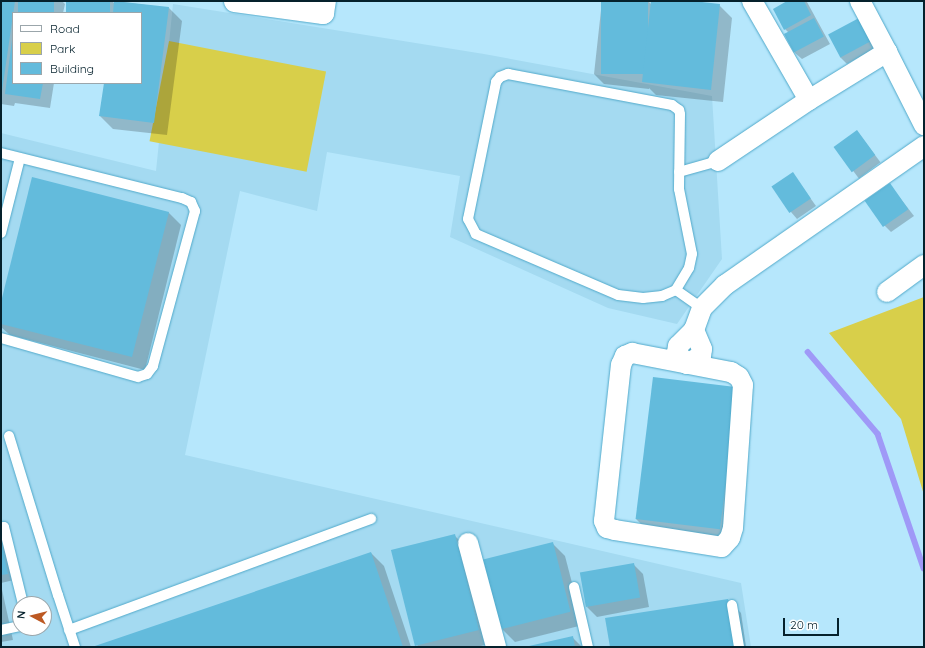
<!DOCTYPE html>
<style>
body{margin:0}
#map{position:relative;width:925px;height:648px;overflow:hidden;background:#b6e7fc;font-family:Quicksand,sans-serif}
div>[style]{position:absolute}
.built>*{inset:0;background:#a4daf1}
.green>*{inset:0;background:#d8cf4a;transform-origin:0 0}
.shadow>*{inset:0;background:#0003;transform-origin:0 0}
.stream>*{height:5.5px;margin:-2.75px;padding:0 2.75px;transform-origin:2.75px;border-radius:2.75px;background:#9f99f7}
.building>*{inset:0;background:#63bbdc;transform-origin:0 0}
.roads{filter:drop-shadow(0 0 1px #51a9ca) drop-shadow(0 0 1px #51a9ca)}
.lane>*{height:10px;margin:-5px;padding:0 5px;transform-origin:5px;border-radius:5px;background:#fff}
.street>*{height:20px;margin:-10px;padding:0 10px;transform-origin:10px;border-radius:10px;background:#fff}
.secondary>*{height:22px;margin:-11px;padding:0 11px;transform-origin:11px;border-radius:11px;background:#fff}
span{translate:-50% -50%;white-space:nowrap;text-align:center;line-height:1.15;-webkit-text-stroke:4px #fff;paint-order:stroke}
.frame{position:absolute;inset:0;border:2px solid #05212c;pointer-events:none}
.legend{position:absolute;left:12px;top:12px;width:130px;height:72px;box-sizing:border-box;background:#fff;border:1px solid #9ba6ab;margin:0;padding:5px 7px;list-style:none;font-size:12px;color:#05212c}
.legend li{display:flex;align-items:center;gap:8px;height:20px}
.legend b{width:20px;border:1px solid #9ba6ab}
.north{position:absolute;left:12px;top:596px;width:40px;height:40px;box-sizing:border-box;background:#fff;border:1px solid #9ba6ab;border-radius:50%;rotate:277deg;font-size:11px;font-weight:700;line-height:16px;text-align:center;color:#05212c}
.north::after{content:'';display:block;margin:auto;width:14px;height:18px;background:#bd5923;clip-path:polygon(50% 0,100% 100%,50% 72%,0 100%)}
.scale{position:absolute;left:783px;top:618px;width:56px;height:18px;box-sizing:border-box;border:2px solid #05212c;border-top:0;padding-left:5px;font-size:12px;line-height:14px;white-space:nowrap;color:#05212c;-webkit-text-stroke:3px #fff;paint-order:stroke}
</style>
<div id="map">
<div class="built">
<div style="clip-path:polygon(evenodd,173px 4px,484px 54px,712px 96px,722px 259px,677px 324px,608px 308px,450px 237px,460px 176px,327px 152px,317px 211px,240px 191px,185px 455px,741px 583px,751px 647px,1px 647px,1px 133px,156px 171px,173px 4px,20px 604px,44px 604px,44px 628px,20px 628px,20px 604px)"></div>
</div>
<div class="green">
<div style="left:169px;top:41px;width:160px;height:102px;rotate:11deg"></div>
<div style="clip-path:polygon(924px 297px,924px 495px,901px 419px,829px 333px)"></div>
</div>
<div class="shadow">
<div style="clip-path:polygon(1px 1px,62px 1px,65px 4px,63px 13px,13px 13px,13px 83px,54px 83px,50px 108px,15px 103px,14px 106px,1px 104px)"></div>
<div style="clip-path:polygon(67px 1px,112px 1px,115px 4px,115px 1px,169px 8px,182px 21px,167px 135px,113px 129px,100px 116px,105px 83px,141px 83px,141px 13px,66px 13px)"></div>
<div style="clip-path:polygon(602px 1px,648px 1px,652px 5px,652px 1px,684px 1px,719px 5px,732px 18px,723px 102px,656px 95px,649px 88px,649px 89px,604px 84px,594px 74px)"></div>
<div style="clip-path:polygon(790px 1px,807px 2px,830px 44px,802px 59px,795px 53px,785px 34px,789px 33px,785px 29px)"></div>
<div style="clip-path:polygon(859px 20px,876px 48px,847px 64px,840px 57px)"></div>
<div style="left:857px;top:131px;width:39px;height:27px;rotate:53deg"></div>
<div style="clip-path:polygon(793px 174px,816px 206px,797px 219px,791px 212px)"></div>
<div style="clip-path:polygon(890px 185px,914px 216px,891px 232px,884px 225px)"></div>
<div style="clip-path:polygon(168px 212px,181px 225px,145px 370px,10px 335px,1px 327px,1px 306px)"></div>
<div style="clip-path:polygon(737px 388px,733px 542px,649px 532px,636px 519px)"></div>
<div style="clip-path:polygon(454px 535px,467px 548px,492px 643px,477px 647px,417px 647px)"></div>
<div style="clip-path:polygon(1px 540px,6px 545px,14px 580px,1px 583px)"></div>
<div style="clip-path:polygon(552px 543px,565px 556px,583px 625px,515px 642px,502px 629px)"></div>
<div style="clip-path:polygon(371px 553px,384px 566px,411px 647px,95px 647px)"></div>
<div style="clip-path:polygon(633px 564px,643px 574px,649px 607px,597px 617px,587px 607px)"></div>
<div style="clip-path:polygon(1px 585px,13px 640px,1px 642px)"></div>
<div style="clip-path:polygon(728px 600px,741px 613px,746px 647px,611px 647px)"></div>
<div style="clip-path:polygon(572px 637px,582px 647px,531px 647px)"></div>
</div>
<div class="stream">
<div style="left:808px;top:352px;width:108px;rotate:49.5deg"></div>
<div style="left:878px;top:434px;width:142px;rotate:71.1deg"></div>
</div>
<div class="building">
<div style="clip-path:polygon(1px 1px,15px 1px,2px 91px,1px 91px)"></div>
<div style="left:18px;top:1px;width:36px;height:12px"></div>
<div style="left:66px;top:1px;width:44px;height:12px"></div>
<div style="clip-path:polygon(114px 1px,169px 7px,154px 123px,99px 116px,104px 83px,141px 83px,141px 13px,113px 13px)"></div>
<div style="left:601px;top:1px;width:47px;height:73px"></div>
<div style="clip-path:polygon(651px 1px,693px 1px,720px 4px,711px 90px,642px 82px)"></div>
<div style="clip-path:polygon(787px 1px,804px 1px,811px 15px,784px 30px,773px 9px)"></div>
<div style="left:814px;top:18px;width:21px;height:34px;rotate:62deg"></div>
<div style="left:859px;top:18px;width:26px;height:35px;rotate:62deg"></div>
<div style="clip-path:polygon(12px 40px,13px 83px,43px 83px,40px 99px,5px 94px)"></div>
<div style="left:857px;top:130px;width:31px;height:29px;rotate:54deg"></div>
<div style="left:793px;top:172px;width:32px;height:26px;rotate:56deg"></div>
<div style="clip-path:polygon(32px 177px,169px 212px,132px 357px,1px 324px,1px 302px)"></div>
<div style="left:890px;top:183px;width:32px;height:31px;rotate:55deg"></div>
<div style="left:653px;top:377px;width:85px;height:143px;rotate:7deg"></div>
<div style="left:455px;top:534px;width:99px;height:66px;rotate:76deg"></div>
<div style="left:553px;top:542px;width:72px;height:72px;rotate:76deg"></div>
<div style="clip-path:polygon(2px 544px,8px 574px,1px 575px,1px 545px)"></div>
<div style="clip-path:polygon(371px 552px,403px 647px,92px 647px)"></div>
<div style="left:634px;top:563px;width:35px;height:55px;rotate:80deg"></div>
<div style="clip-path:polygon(728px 599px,736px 647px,610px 647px,605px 618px)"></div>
<div style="clip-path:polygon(573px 636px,575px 647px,529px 647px,529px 646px)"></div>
</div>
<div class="roads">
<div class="lane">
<div style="left:508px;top:74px;width:167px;rotate:10.7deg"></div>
<div style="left:672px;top:105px;width:9px;rotate:36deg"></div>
<div style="left:679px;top:110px;width:4px;rotate:76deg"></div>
<div style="left:680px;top:114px;width:75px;rotate:90.8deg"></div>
<div style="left:679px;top:189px;width:66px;rotate:78.7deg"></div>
<div style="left:692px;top:254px;width:14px;rotate:102deg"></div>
<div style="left:689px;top:268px;width:26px;rotate:121deg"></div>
<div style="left:676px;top:290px;width:15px;rotate:157deg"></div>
<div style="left:662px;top:296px;width:19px;rotate:174deg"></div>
<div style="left:643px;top:298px;width:25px;rotate:-173deg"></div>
<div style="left:618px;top:295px;width:155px;rotate:-156.8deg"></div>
<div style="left:476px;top:234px;width:17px;rotate:-118deg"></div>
<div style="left:468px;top:219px;width:140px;rotate:-78.4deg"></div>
<div style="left:496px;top:82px;width:6px;rotate:-51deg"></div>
<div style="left:500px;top:77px;width:9px;rotate:-21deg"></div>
<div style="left:1px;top:153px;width:187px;rotate:14deg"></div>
<div style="left:182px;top:198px;width:10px;rotate:24deg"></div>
<div style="left:191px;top:202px;width:10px;rotate:66deg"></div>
<div style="left:195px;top:211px;width:161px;rotate:105.2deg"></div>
<div style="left:153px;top:366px;width:10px;rotate:127deg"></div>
<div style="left:147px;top:374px;width:9px;rotate:162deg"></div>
<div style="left:138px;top:377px;width:142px;rotate:-164.1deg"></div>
<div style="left:679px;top:172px;width:41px;rotate:-15.8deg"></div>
<div style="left:1px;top:233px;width:77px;rotate:-75.8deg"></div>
<div style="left:676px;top:290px;width:32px;rotate:35deg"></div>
<div style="left:9px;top:436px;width:166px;rotate:72.9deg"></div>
<div style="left:58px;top:595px;width:55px;rotate:71.9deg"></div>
<div style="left:1px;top:528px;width:3px;rotate:-18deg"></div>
<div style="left:4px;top:527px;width:79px;rotate:76.1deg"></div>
<div style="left:574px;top:587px;width:62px;rotate:76.9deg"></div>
<div style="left:732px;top:605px;width:43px;rotate:80.5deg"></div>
<div style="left:1px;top:630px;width:19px;rotate:-12deg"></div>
<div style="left:69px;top:630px;width:322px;rotate:-20.2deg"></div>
</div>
<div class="street">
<div style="left:752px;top:1px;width:114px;rotate:60.1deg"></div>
<div style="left:809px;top:100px;width:92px;rotate:-31.6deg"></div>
<div style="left:887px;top:52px;width:82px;rotate:63.1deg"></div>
<div style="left:860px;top:1px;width:58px;rotate:62.1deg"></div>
<div style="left:718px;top:161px;width:110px;rotate:-33.8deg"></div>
<div style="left:887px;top:292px;width:46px;rotate:-36.1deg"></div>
<div style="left:632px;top:353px;width:101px;rotate:10.9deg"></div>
<div style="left:731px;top:372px;width:9px;rotate:32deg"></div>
<div style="left:739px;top:377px;width:9px;rotate:63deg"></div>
<div style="left:743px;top:385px;width:143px;rotate:94deg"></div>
<div style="left:733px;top:528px;width:10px;rotate:107deg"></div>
<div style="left:730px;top:538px;width:12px;rotate:132deg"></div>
<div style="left:722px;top:547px;width:108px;rotate:-171deg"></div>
<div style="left:615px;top:530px;width:8px;rotate:-166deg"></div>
<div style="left:607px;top:528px;width:8px;rotate:-113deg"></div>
<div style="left:604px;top:521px;width:157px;rotate:-83.8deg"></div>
<div style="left:621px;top:365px;width:10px;rotate:-66deg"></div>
<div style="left:625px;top:356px;width:8px;rotate:-23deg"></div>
<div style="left:687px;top:364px;width:15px;rotate:-132deg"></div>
<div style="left:677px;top:353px;width:7px;rotate:-82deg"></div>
<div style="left:678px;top:346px;width:23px;rotate:-45deg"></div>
<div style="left:694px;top:330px;width:23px;rotate:-70deg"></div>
<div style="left:702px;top:308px;width:33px;rotate:-45deg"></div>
<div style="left:725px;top:285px;width:243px;rotate:-34.9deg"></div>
<div style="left:687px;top:364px;width:16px;rotate:-30deg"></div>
<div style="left:701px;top:356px;width:7px;rotate:-82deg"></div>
<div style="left:702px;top:349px;width:21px;rotate:-113deg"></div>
<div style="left:468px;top:543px;width:108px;rotate:74.9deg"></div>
</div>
<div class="secondary">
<div style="left:235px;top:1px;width:89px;rotate:7.8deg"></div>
<div style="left:323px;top:13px;width:12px;rotate:-81deg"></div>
</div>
</div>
<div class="frame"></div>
<ul class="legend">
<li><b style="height:5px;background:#fff"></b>Road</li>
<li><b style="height:11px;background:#d8cf4a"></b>Park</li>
<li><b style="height:11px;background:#63bbdc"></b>Building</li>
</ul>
<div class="north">N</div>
<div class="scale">20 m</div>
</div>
